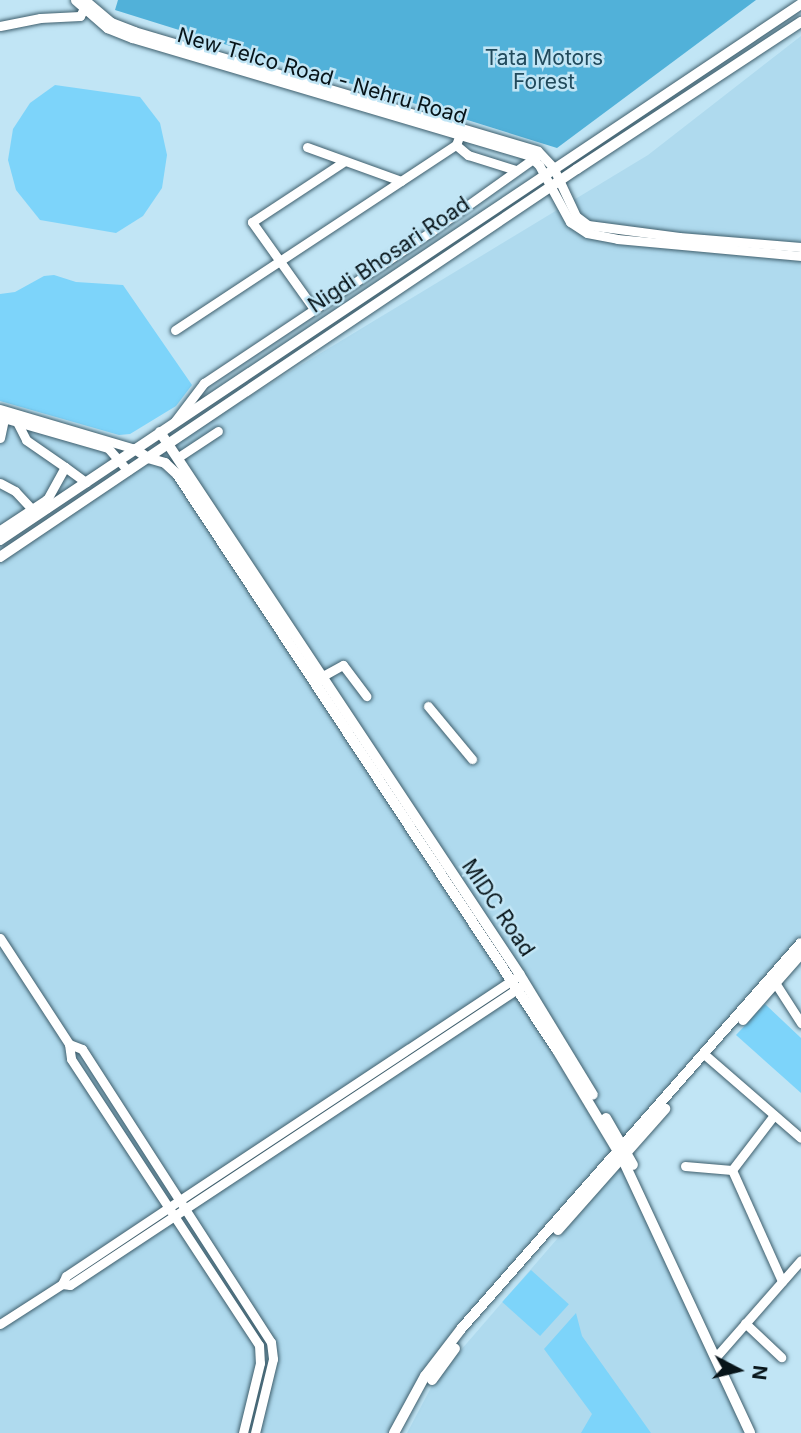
<!DOCTYPE html>
<style>
body{margin:0}
#map{position:relative;width:801px;height:1433px;overflow:hidden;background:#c1e5f5;font-family:Inter,sans-serif}
div>[style]{position:absolute}
.built>*{inset:0;background:#afdaee}
.green>*{inset:0;background:#7dd4fa;transform-origin:0 0}
.forest>*{inset:0;background:#51b1d9}
.roads{filter:drop-shadow(0 0 2px #3e5e6c) drop-shadow(0 0 2px #3e5e6c)}
.minor>*{height:9px;margin:-4.5px;padding:0 4.5px;transform-origin:4.5px;border-radius:4.5px;background:#fff}
.major>*{height:10px;margin:-5px;padding:0 5px;transform-origin:5px;border-radius:5px;background:#fff}
span{translate:-50% -50%;white-space:nowrap;text-align:center;line-height:1.15;-webkit-text-stroke:5px #c1e5f5;paint-order:stroke}
.park-label{font-size:21px;color:#214a5c}
.street-label{font-size:21px;color:#071419}
.north{position:absolute;left:703px;top:1335px;width:70px;height:70px;-webkit-text-stroke:5px #c1e5f5;paint-order:stroke;rotate:97deg;font-size:19px;font-weight:700;line-height:28px;text-align:center;color:#071419}
.north::after{content:'';display:block;margin:auto;width:24px;height:32px;background:#071419;clip-path:polygon(50% 0,100% 100%,50% 72%,0 100%)}
</style>
<div id="map">
<div class="built">
<div style="clip-path:polygon(801px 36px,801px 946px,414px 1386px,389px 1433px,0 1433px,0 558px,146px 459px,648px 155px)"></div>
<div style="clip-path:polygon(0 422px,119px 456px,0 536px)"></div>
<div style="clip-path:polygon(622px 1164px,744px 1433px,407px 1433px,435px 1380px)"></div>
</div>
<div class="green">
<div style="clip-path:polygon(55px 85px,140px 97px,160px 123px,167px 155px,162px 188px,143px 216px,116px 233px,40px 220px,16px 190px,8px 160px,13px 129px,30px 103px)"></div>
<div style="clip-path:polygon(54px 275px,76px 282px,123px 285px,192px 385px,176px 406px,130px 434px,119px 435px,0 401px,0 294px,15px 292px,44px 276px)"></div>
<div style="clip-path:polygon(765px 1004px,801px 1038px,801px 1093px,736px 1035px)"></div>
<div style="left:531px;top:1270px;width:51px;height:43px;rotate:42deg"></div>
<div style="clip-path:polygon(576px 1313px,582px 1336px,651px 1433px,581px 1433px,592px 1414px,544px 1349px)"></div>
</div>
<div class="forest">
<div style="clip-path:polygon(118px 0,756px 0,557px 148px,115px 10px)"></div>
</div>
<div class="roads">
<div class="minor">
<div style="left:75px;top:0;width:43px;rotate:41.2deg"></div>
<div style="left:107px;top:28px;width:27px;rotate:22deg"></div>
<div style="left:132px;top:38px;width:413px;rotate:16.5deg"></div>
<div style="left:528px;top:155px;width:15px;rotate:42deg"></div>
<div style="left:539px;top:165px;width:65px;rotate:61.5deg"></div>
<div style="left:570px;top:222px;width:20px;rotate:33deg"></div>
<div style="left:587px;top:233px;width:31px;rotate:11deg"></div>
<div style="left:617px;top:239px;width:185px;rotate:5.3deg"></div>
<div style="left:85px;top:0;width:34px;rotate:40deg"></div>
<div style="left:111px;top:22px;width:25px;rotate:21deg"></div>
<div style="left:134px;top:31px;width:421px;rotate:16.5deg"></div>
<div style="left:538px;top:151px;width:22px;rotate:47deg"></div>
<div style="left:553px;top:167px;width:54px;rotate:64.9deg"></div>
<div style="left:576px;top:216px;width:15px;rotate:37deg"></div>
<div style="left:588px;top:225px;width:92px;rotate:7.5deg"></div>
<div style="left:679px;top:237px;width:122px;rotate:4.7deg"></div>
<div style="left:0;top:26px;width:41px;rotate:-11.3deg"></div>
<div style="left:40px;top:18px;width:40px;rotate:-2.9deg"></div>
<div style="left:80px;top:16px;width:11px;rotate:-63deg"></div>
<div style="left:456px;top:145px;width:16px;rotate:40deg"></div>
<div style="left:468px;top:155px;width:50px;rotate:17.4deg"></div>
<div style="left:307px;top:147px;width:100px;rotate:19.9deg"></div>
<div style="left:314px;top:309px;width:107px;rotate:-125.5deg"></div>
<div style="left:252px;top:222px;width:111px;rotate:-33.3deg"></div>
<div style="left:175px;top:330px;width:336px;rotate:-33.4deg"></div>
<div style="left:456px;top:145px;width:15px;rotate:-70deg"></div>
<div style="left:0;top:409px;width:141px;rotate:16.5deg"></div>
<div style="left:0;top:417px;width:112px;rotate:16deg"></div>
<div style="left:108px;top:448px;width:30px;rotate:49deg"></div>
<div style="left:175px;top:421px;width:48px;rotate:-52.7deg"></div>
<div style="left:204px;top:383px;width:275px;rotate:-33.7deg"></div>
<div style="left:433px;top:230px;width:128px;rotate:-35.4deg"></div>
<div style="left:17px;top:422px;width:20px;rotate:63deg"></div>
<div style="left:26px;top:440px;width:47px;rotate:34.7deg"></div>
<div style="left:65px;top:467px;width:37px;rotate:119deg"></div>
<div style="left:47px;top:499px;width:9px;rotate:90deg"></div>
<div style="left:0;top:438px;width:24px;rotate:-78deg"></div>
<div style="left:177px;top:458px;width:49px;rotate:-33.4deg"></div>
<div style="left:65px;top:467px;width:26px;rotate:36deg"></div>
<div style="left:0;top:483px;width:17px;rotate:28deg"></div>
<div style="left:15px;top:491px;width:25px;rotate:47deg"></div>
<div style="left:0;top:530px;width:56px;rotate:-33.4deg"></div>
<div style="left:321px;top:677px;width:25px;rotate:-29deg"></div>
<div style="left:343px;top:665px;width:39px;rotate:53deg"></div>
<div style="left:428px;top:706px;width:69px;rotate:50.3deg"></div>
<div style="left:0;top:938px;width:126px;rotate:56.9deg"></div>
<div style="left:69px;top:1044px;width:15px;rotate:82deg"></div>
<div style="left:71px;top:1059px;width:342px;rotate:56.7deg"></div>
<div style="left:259px;top:1345px;width:18px;rotate:87deg"></div>
<div style="left:260px;top:1363px;width:72px;rotate:103.7deg"></div>
<div style="left:772px;top:978px;width:54px;rotate:57.2deg"></div>
<div style="left:69px;top:1044px;width:14px;rotate:21deg"></div>
<div style="left:82px;top:1049px;width:349px;rotate:57.2deg"></div>
<div style="left:271px;top:1342px;width:17px;rotate:83deg"></div>
<div style="left:273px;top:1359px;width:76px;rotate:103.7deg"></div>
<div style="left:704px;top:1054px;width:128px;rotate:40.9deg"></div>
<div style="left:685px;top:1166px;width:47px;rotate:4.9deg"></div>
<div style="left:732px;top:1170px;width:122px;rotate:65.8deg"></div>
<div style="left:732px;top:1170px;width:69px;rotate:-52.6deg"></div>
<div style="left:62px;top:1284px;width:8px;rotate:7deg"></div>
<div style="left:70px;top:1285px;width:540px;rotate:-33.51deg"></div>
<div style="left:745px;top:1323px;width:50px;rotate:43.4deg"></div>
<div style="left:0;top:1324px;width:74px;rotate:-32.8deg"></div>
<div style="left:62px;top:1284px;width:9px;rotate:-63deg"></div>
<div style="left:66px;top:1276px;width:137px;rotate:-33.7deg"></div>
<div style="left:180px;top:1200px;width:403px;rotate:-33.5deg"></div>
<div style="left:715px;top:1358px;width:130px;rotate:-48.7deg"></div>
</div>
<div class="major">
<div style="left:160px;top:432px;width:651px;rotate:56.46deg"></div>
<div style="left:520px;top:975px;width:140px;rotate:58.7deg"></div>
<div style="left:135px;top:449px;width:16px;rotate:35deg"></div>
<div style="left:148px;top:458px;width:18px;rotate:16deg"></div>
<div style="left:165px;top:463px;width:16px;rotate:43deg"></div>
<div style="left:177px;top:474px;width:690px;rotate:56.59deg"></div>
<div style="left:557px;top:1050px;width:126px;rotate:59deg"></div>
<div style="left:622px;top:1158px;width:303px;rotate:65deg"></div>
<div style="left:0;top:540px;width:964px;rotate:-33.79deg"></div>
<div style="left:0;top:557px;width:695px;rotate:-33.92deg"></div>
<div style="left:577px;top:169px;width:268px;rotate:-33.3deg"></div>
<div style="left:743px;top:1020px;width:88px;rotate:-48.7deg"></div>
<div style="left:606px;top:1118px;width:54px;rotate:60.1deg"></div>
<div style="left:558px;top:1230px;width:162px;rotate:-48.5deg"></div>
<div style="left:432px;top:1380px;width:39px;rotate:-54deg"></div>
<div style="left:394px;top:1433px;width:65px;rotate:-61.5deg"></div>
<div style="left:425px;top:1376px;width:59px;rotate:-52.5deg"></div>
<div style="left:461px;top:1329px;width:514px;rotate:-48.63deg"></div>
</div>
</div>
<div class="park-label">
<span style="left:544px;top:70px">Tata Motors<br>Forest</span>
</div>
<div class="street-label">
<span style="left:322px;top:76px;rotate:16deg">New Telco Road - Nehru Road</span>
<span style="left:389px;top:255px;rotate:-34deg">Nigdi Bhosari Road</span>
<span style="left:498px;top:908px;rotate:56deg">MIDC Road</span>
</div>
<div class="north">N</div>
</div>
